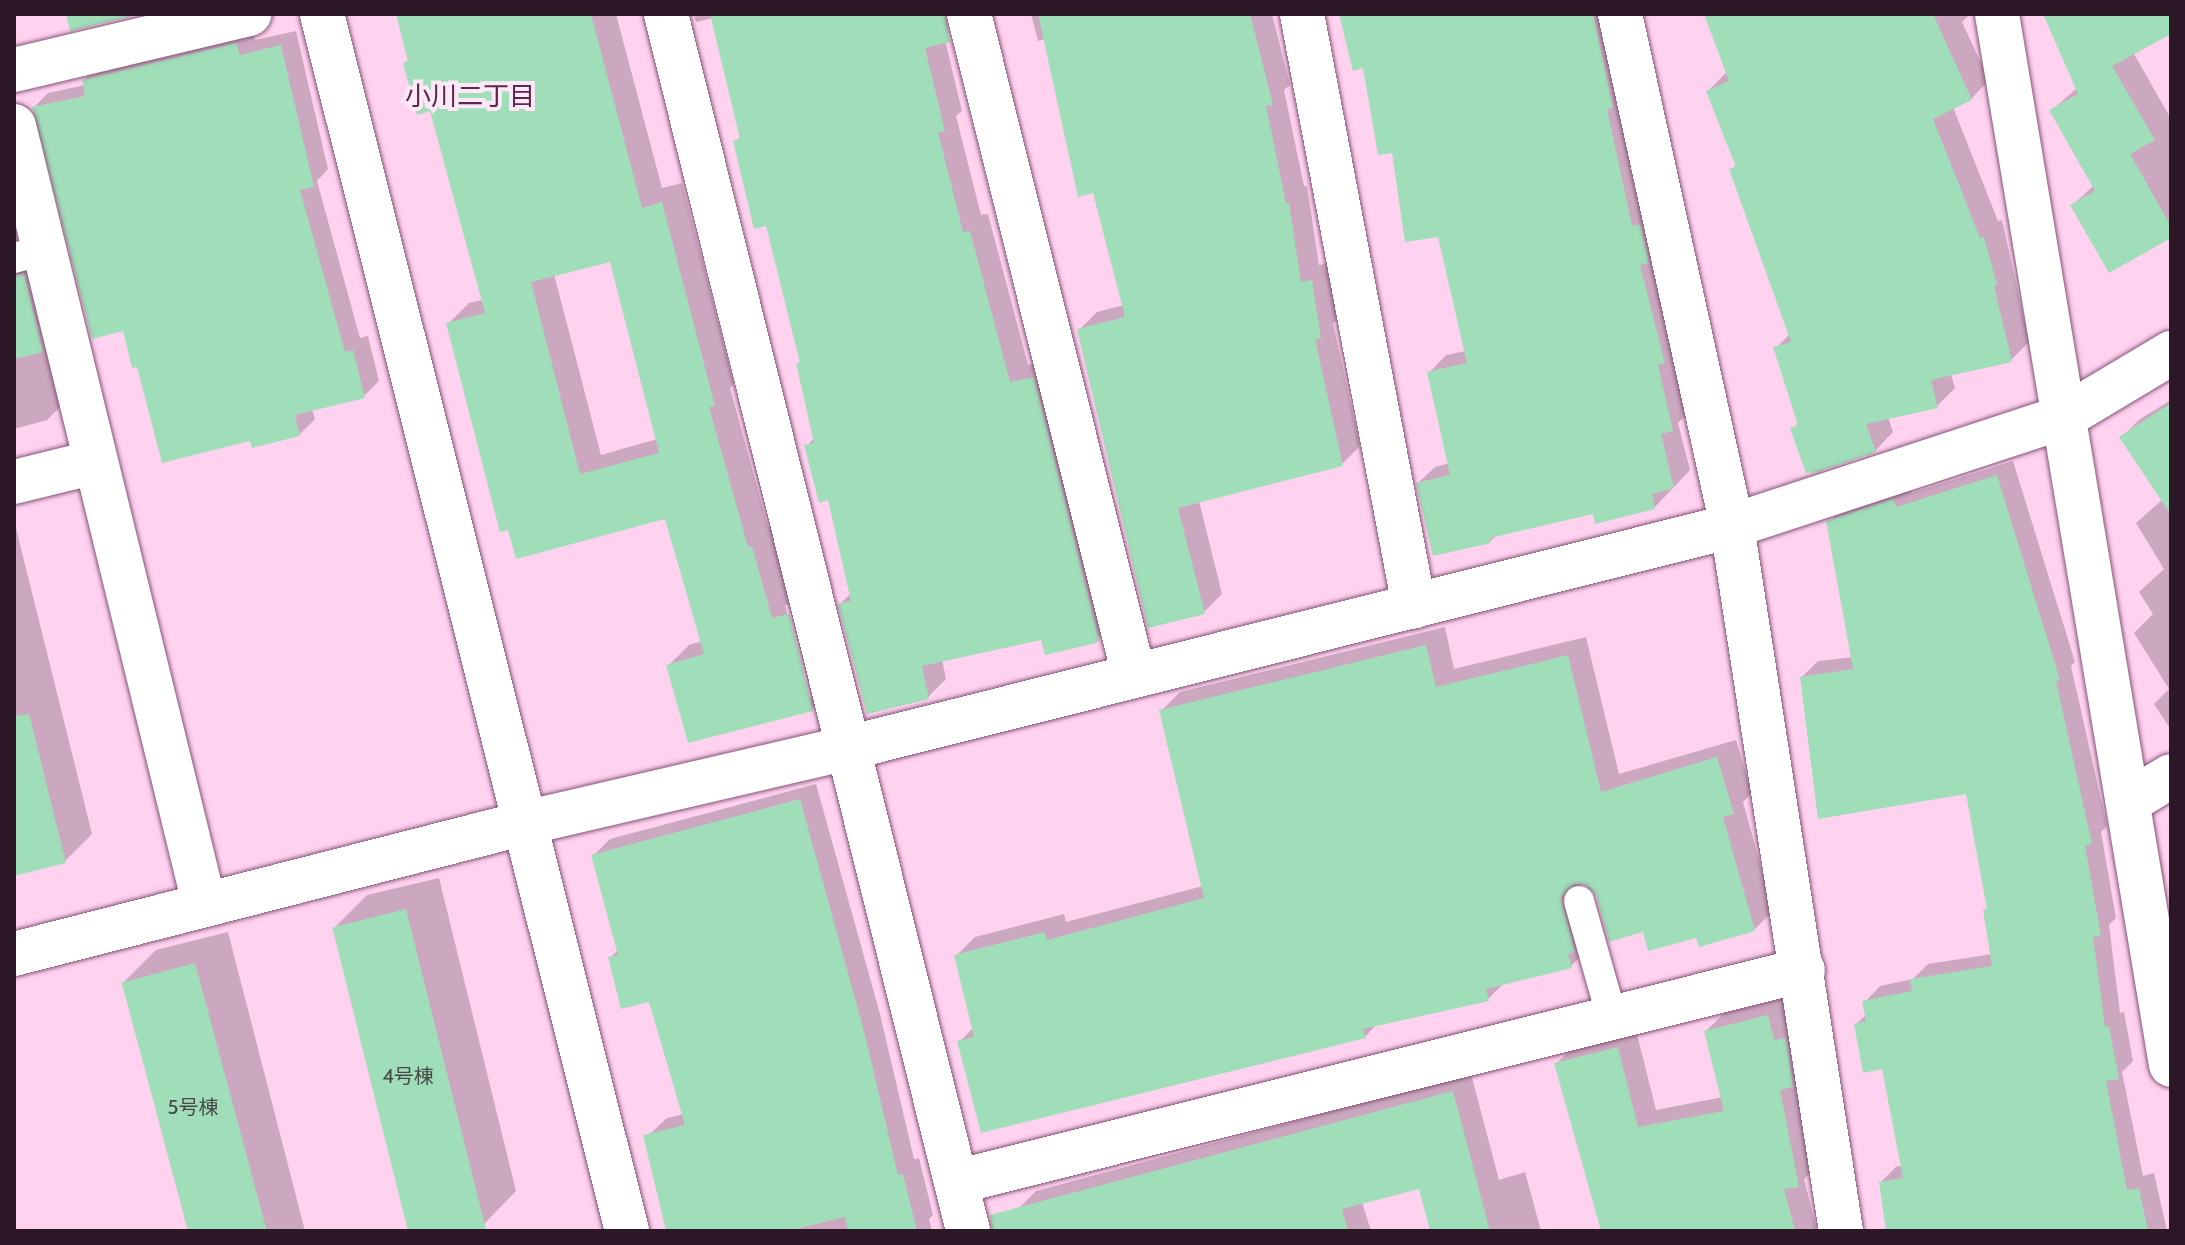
<!DOCTYPE html>
<meta charset="utf-8">
<style>
body{margin:0}
#map{position:relative;width:2185px;height:1245px;overflow:hidden;background:#ffd2f0;font-family:Cabin,"Noto Sans JP",sans-serif}
div>[style]{position:absolute}
.shadow>*{inset:0;background:#0003}
.building>*{inset:0;background:#a0ddb9;transform-origin:0 0}
.roads{filter:drop-shadow(0 0 2px #845476) drop-shadow(0 0 2px #845476)}
.lane>*{height:30px;margin:-15px;padding:0 15px;transform-origin:15px;border-radius:15px;background:#fff}
.street>*{height:44px;margin:-22px;padding:0 22px;transform-origin:22px;border-radius:22px;background:#fff}
.secondary>*{height:44px;margin:-22px;padding:0 22px;transform-origin:22px;border-radius:22px;background:#fff}
span{translate:-50% -50%;white-space:nowrap;text-align:center;line-height:1.15;-webkit-text-stroke:8px #fee7f6;paint-order:stroke}
.number-label{font-size:20px;color:#48484a}
.number-label span{-webkit-text-stroke-width:0}
.neighbourhood-label{font-size:26px;color:#572a4b}
.frame{position:absolute;inset:0;border:16px solid #2b1725;pointer-events:none}
</style>
<div id="map">
<div class="shadow">
<div style="clip-path:polygon(evenodd,398px 14px,616px 14px,662px 188px,682px 183px,734px 384px,730px 388px,768px 527px,772px 526px,833px 688px,812px 709px,668px 666px,689px 645px,703px 641px,666px 516px,517px 556px,448px 324px,469px 303px,483px 300px,432px 109px,405px 63px,409px 59px,398px 14px,611px 260px,657px 439px,601px 455px,554px 274px,611px 260px,398px 14px,789px 604px,812px 698px,808px 698px,785px 605px,789px 604px)"></div>
<div style="clip-path:polygon(694px 14px,945px 14px,948px 27px,943px 32px,962px 111px,956px 116px,981px 215px,988px 214px,1028px 365px,1052px 360px,1116px 620px,1098px 638px,1042px 638px,942px 659px,946px 679px,928px 697px,840px 604px,851px 593px,829px 498px,807px 446px,815px 437px,798px 364px,802px 361px,768px 223px,735px 142px,742px 135px,713px 18px,696px 22px)"></div>
<div style="clip-path:polygon(1031px 14px,1272px 14px,1290px 85px,1284px 90px,1304px 186px,1307px 186px,1319px 265px,1329px 263px,1338px 319px,1333px 323px,1360px 446px,1342px 464px,1199px 501px,1222px 594px,1204px 612px,1079px 330px,1097px 312px,1124px 305px,1094px 191px,1046px 39px,1038px 41px)"></div>
<div style="clip-path:polygon(1341px 14px,1613px 14px,1689px 412px,1678px 423px,1690px 470px,1654px 508px,1594px 512px,1497px 535px,1490px 541px,1418px 483px,1435px 467px,1450px 463px,1430px 372px,1446px 355px,1466px 351px,1439px 235px,1393px 151px,1365px 66px)"></div>
<div style="clip-path:polygon(1707px 14px,1970px 14px,1962px 22px,1989px 80px,1971px 99px,1953px 107px,1998px 221px,2002px 220px,2029px 342px,2011px 360px,1951px 374px,1955px 388px,1937px 406px,1888px 417px,1893px 432px,1875px 451px,1793px 429px,1799px 422px,1776px 348px,1790px 334px,1732px 170px,1737px 164px,1708px 91px,1726px 73px)"></div>
<div style="clip-path:polygon(2045px 14px,2171px 14px,2171px 31px,2133px 52px,2171px 119px,2171px 235px,2072px 206px,2094px 185px,2052px 110px,2077px 88px)"></div>
<div style="clip-path:polygon(252px 28px,255px 40px,296px 31px,328px 169px,317px 181px,360px 338px,368px 336px,379px 381px,364px 396px,312px 409px,315px 419px,299px 435px,252px 439px,139px 364px,33px 108px,48px 93px,85px 85px,84px 80px,99px 65px)"></div>
<div style="clip-path:polygon(14px 141px,33px 219px,14px 242px)"></div>
<div style="clip-path:polygon(14px 243px,27px 258px,65px 402px,47px 420px,14px 429px)"></div>
<div style="clip-path:polygon(2171px 400px,2171px 730px,2154px 704px,2169px 689px,2134px 633px,2153px 614px,2139px 592px,2164px 569px,2136px 523px,2163px 499px,2122px 437px,2140px 419px)"></div>
<div style="clip-path:polygon(2013px 461px,2075px 662px,2071px 666px,2107px 826px,2101px 832px,2116px 918px,2109px 925px,2120px 1013px,2124px 1012px,2133px 1061px,2122px 1072px,2143px 1176px,2154px 1173px,2167px 1231px,1888px 1231px,1881px 1182px,1897px 1166px,1902px 1166px,1884px 1067px,1856px 1024px,1867px 1014px,1865px 1002px,1880px 986px,1913px 979px,1928px 964px,1992px 954px,1985px 910px,1989px 907px,1968px 792px,1802px 677px,1818px 661px,1853px 657px,1829px 522px,1845px 506px,1909px 485px,1912px 493px)"></div>
<div style="clip-path:polygon(14px 520px,92px 834px,65px 861px,14px 874px)"></div>
<div style="clip-path:polygon(1445px 627px,1454px 669px,1586px 637px,1619px 774px,1736px 740px,1752px 793px,1743px 802px,1773px 911px,1754px 930px,1697px 935px,1645px 929px,1581px 882px,1593px 931px,1590px 947px,1571px 966px,1504px 983px,1488px 999px,1378px 1023px,1365px 1037px,959px 1042px,974px 1027px,956px 956px,975px 937px,1064px 914px,1066px 922px,1203px 886px,1161px 711px,1180px 692px)"></div>
<div style="clip-path:polygon(816px 784px,880px 1014px,914px 1159px,919px 1158px,933px 1215px,929px 1219px,932px 1231px,675px 1231px,650px 1134px,667px 1118px,684px 1114px,650px 1000px,610px 958px,619px 949px,593px 856px,610px 839px)"></div>
<div style="clip-path:polygon(439px 878px,516px 1191px,484px 1224px,456px 1231px,409px 1231px,334px 928px,367px 895px)"></div>
<div style="clip-path:polygon(228px 932px,305px 1231px,188px 1231px,123px 983px,156px 950px)"></div>
<div style="clip-path:polygon(1786px 998px,1816px 1167px,1804px 1179px,1817px 1231px,1602px 1231px,1557px 1063px,1575px 1045px,1636px 1030px,1656px 1110px,1723px 1097px,1706px 1031px,1724px 1013px)"></div>
<div style="clip-path:polygon(1471px 1074px,1499px 1180px,1525px 1172px,1541px 1231px,1432px 1231px,1420px 1186px,1362px 1202px,1371px 1231px,1023px 1231px,1018px 1209px,1036px 1191px)"></div>
</div>
<div class="building">
<div style="clip-path:polygon(66px 14px,141px 14px,70px 31px)"></div>
<div style="clip-path:polygon(evenodd,396px 14px,591px 14px,642px 208px,662px 202px,715px 406px,709px 407px,748px 547px,752px 546px,772px 618px,789px 614px,813px 711px,688px 743px,666px 665px,704px 654px,665px 519px,516px 559px,508px 530px,500px 532px,446px 323px,485px 313px,430px 111px,417px 115px,403px 63px,408px 61px,396px 14px,610px 262px,659px 453px,580px 474px,531px 282px,610px 262px)"></div>
<div style="clip-path:polygon(710px 14px,945px 14px,950px 42px,925px 48px,945px 131px,938px 132px,963px 232px,970px 231px,1010px 382px,1034px 377px,1099px 640px,1096px 643px,1045px 655px,1041px 640px,922px 666px,929px 699px,867px 714px,838px 604px,851px 601px,828px 500px,819px 503px,804px 445px,814px 443px,796px 363px,800px 363px,766px 226px,754px 229px,733px 141px,740px 139px)"></div>
<div style="clip-path:polygon(1038px 14px,1250px 14px,1273px 105px,1266px 106px,1286px 203px,1289px 203px,1301px 282px,1312px 280px,1321px 339px,1315px 339px,1343px 466px,1178px 508px,1205px 614px,1148px 628px,1077px 329px,1125px 317px,1093px 193px,1078px 197px)"></div>
<div style="clip-path:polygon(1339px 14px,1593px 14px,1613px 108px,1607px 109px,1632px 226px,1640px 224px,1649px 263px,1640px 265px,1665px 363px,1658px 365px,1673px 431px,1661px 434px,1674px 488px,1652px 494px,1655px 509px,1595px 524px,1593px 514px,1490px 538px,1491px 543px,1433px 556px,1416px 483px,1450px 475px,1427px 372px,1467px 363px,1438px 237px,1405px 242px,1392px 153px,1378px 155px,1363px 68px,1353px 71px)"></div>
<div style="clip-path:polygon(1704px 14px,1933px 14px,1972px 100px,1933px 119px,1980px 238px,1984px 237px,1997px 285px,1994px 286px,2012px 362px,1931px 380px,1938px 408px,1866px 424px,1876px 452px,1817px 472px,1806px 473px,1790px 428px,1798px 425px,1773px 347px,1791px 342px,1729px 169px,1736px 167px,1706px 91px,1729px 81px)"></div>
<div style="clip-path:polygon(2043px 14px,2171px 14px,2171px 34px,2112px 66px,2155px 140px,2130px 154px,2171px 226px,2171px 238px,2109px 273px,2070px 205px,2095px 191px,2049px 110px,2078px 94px)"></div>
<div style="clip-path:polygon(236px 43px,240px 55px,281px 45px,314px 187px,300px 190px,345px 352px,353px 350px,365px 398px,295px 415px,300px 436px,252px 448px,250px 441px,162px 463px,137px 367px,132px 368px,123px 331px,92px 339px,32px 107px,85px 96px,82px 80px)"></div>
<div style="clip-path:polygon(24px 274px,43px 352px,14px 359px,14px 275px)"></div>
<div style="clip-path:polygon(2171px 403px,2171px 515px,2119px 437px)"></div>
<div style="clip-path:polygon(1997px 475px,2060px 680px,2056px 681px,2092px 844px,2085px 846px,2101px 936px,2093px 937px,2105px 1027px,2109px 1027px,2119px 1079px,2106px 1081px,2127px 1190px,2139px 1188px,2148px 1231px,1886px 1231px,1879px 1182px,1903px 1178px,1882px 1069px,1863px 1073px,1854px 1024px,1866px 1021px,1862px 1001px,1912px 991px,1910px 979px,1992px 966px,1983px 910px,1987px 909px,1966px 794px,1818px 819px,1800px 677px,1853px 669px,1826px 521px,1893px 499px,1896px 507px)"></div>
<div style="clip-path:polygon(1426px 645px,1436px 687px,1568px 655px,1601px 792px,1717px 757px,1734px 814px,1723px 817px,1755px 931px,1699px 947px,1696px 938px,1648px 951px,1643px 932px,1609px 942px,1596px 895px,1584px 884px,1575px 884px,1561px 897px,1575px 952px,1568px 954px,1572px 968px,1486px 989px,1489px 1001px,1363px 1029px,1366px 1038px,981px 1133px,957px 1041px,974px 1037px,954px 955px,1045px 932px,1047px 940px,1204px 898px,1159px 710px)"></div>
<div style="clip-path:polygon(29px 714px,66px 863px,14px 876px,14px 716px)"></div>
<div style="clip-path:polygon(800px 799px,864px 1031px,898px 1175px,903px 1174px,917px 1231px,848px 1231px,845px 1217px,788px 1231px,666px 1231px,643px 1135px,685px 1125px,649px 1002px,621px 1009px,608px 957px,618px 955px,591px 855px)"></div>
<div style="left:406px;top:909px;width:332px;height:76px;rotate:76deg"></div>
<div style="left:195px;top:963px;width:277px;height:76px;rotate:75deg"></div>
<div style="clip-path:polygon(1768px 1015px,1774px 1040px,1786px 1038px,1793px 1087px,1780px 1090px,1799px 1187px,1784px 1189px,1795px 1231px,1601px 1231px,1554px 1063px,1618px 1047px,1638px 1127px,1724px 1111px,1704px 1031px)"></div>
<div style="clip-path:polygon(1453px 1091px,1490px 1231px,1430px 1231px,1419px 1189px,1342px 1209px,1348px 1231px,992px 1231px,990px 1215px)"></div>
</div>
<div class="roads">
<div class="lane">
<div style="left:14px;top:258px;width:31px;rotate:-15deg"></div>
<div style="left:1579px;top:901px;width:122px;rotate:74.2deg"></div>
</div>
<div class="street">
<div style="left:666px;top:14px;width:1254px;rotate:76.06deg"></div>
<div style="left:969px;top:14px;width:682px;rotate:76deg"></div>
<div style="left:1302px;top:14px;width:603px;rotate:79.29deg"></div>
<div style="left:1620px;top:14px;width:524px;rotate:77.66deg"></div>
<div style="left:1732px;top:526px;width:713px;rotate:81.21deg"></div>
<div style="left:14px;top:70px;width:242px;rotate:-13.4deg"></div>
<div style="left:14px;top:126px;width:800px;rotate:76.26deg"></div>
<div style="left:14px;top:482px;width:83px;rotate:-13.9deg"></div>
<div style="left:2128px;top:802px;width:50px;rotate:-31.2deg"></div>
<div style="left:14px;top:954px;width:528px;rotate:-14.38deg"></div>
<div style="left:525px;top:823px;width:332px;rotate:-13.1deg"></div>
<div style="left:848px;top:748px;width:911px;rotate:-14.1deg"></div>
<div style="left:1732px;top:526px;width:349px;rotate:-18.2deg"></div>
<div style="left:956px;top:1182px;width:873px;rotate:-14.05deg"></div>
</div>
<div class="secondary">
<div style="left:322px;top:14px;width:1255px;rotate:75.93deg"></div>
<div style="left:1997px;top:14px;width:1065px;rotate:80.6deg"></div>
<div style="left:2064px;top:417px;width:125px;rotate:-30.9deg"></div>
</div>
</div>
<div class="number-label">
<span style="left:408px;top:1076px">4号棟</span>
<span style="left:193px;top:1107px">5号棟</span>
</div>
<div class="neighbourhood-label">
<span style="left:470px;top:97px">小川二丁目</span>
</div>
<div class="frame"></div>
</div>
